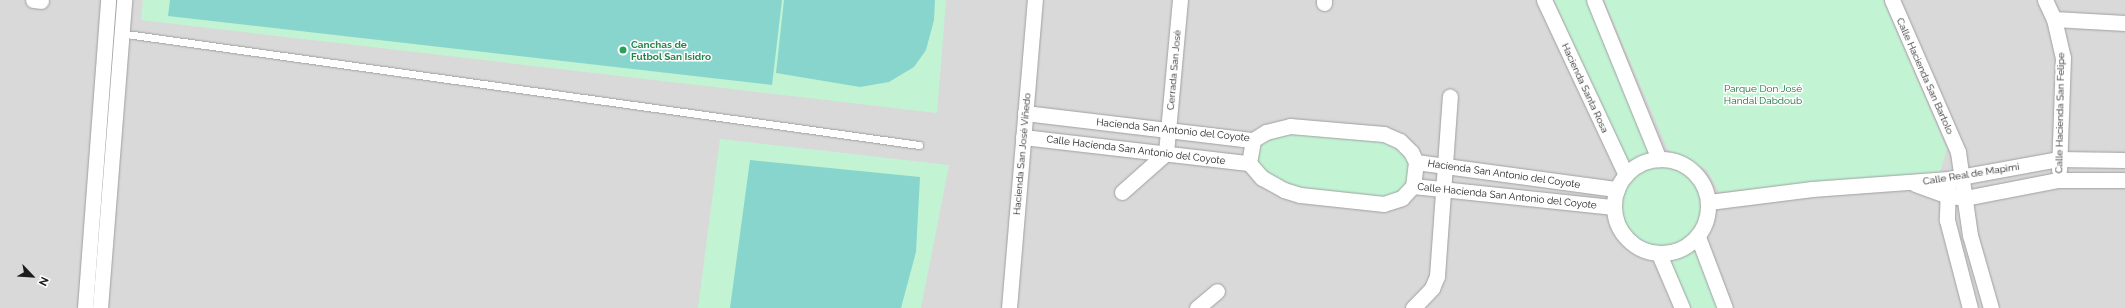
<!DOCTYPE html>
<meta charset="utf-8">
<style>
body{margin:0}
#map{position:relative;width:2125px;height:308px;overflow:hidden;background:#ecece2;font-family:Raleway,sans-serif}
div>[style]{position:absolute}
.residential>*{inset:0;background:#dad9d9;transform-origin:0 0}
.park>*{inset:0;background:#c2f4d4}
.round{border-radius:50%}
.pitch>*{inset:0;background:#87d5cd}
.roads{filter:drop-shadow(0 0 1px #a0a0a0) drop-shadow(0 0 1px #a0a0a0)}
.lane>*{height:7px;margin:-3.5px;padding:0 3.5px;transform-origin:3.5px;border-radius:3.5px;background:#fff}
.street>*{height:15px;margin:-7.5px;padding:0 7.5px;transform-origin:7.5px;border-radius:7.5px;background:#fff}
.street>.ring{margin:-7.5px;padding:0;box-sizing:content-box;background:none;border:15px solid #fff;border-radius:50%}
.dots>*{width:11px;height:11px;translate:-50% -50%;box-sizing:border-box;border:2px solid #fff;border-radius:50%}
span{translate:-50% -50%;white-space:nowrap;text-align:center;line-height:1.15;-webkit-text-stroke:3px #fff;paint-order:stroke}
.leisure-label{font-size:10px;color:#27864d;font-weight:700}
.left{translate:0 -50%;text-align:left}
.street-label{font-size:10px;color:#1c1c1c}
.park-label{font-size:10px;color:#156f36}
.north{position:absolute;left:12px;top:256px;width:40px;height:40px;-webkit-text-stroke:3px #fff;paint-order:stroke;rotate:115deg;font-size:11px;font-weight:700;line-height:16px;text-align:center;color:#1c1c1c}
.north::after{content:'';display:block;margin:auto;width:14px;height:18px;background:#1c1c1c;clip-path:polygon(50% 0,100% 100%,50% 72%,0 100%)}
</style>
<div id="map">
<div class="residential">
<div style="left:0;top:0;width:2125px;height:308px"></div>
</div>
<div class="park">
<div style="clip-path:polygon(143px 0,946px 0,937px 113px,141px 20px)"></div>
<div style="clip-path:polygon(1554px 0,1590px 0,1654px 156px,1633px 162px,1627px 169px)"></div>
<div style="clip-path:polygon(1604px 0,1883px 0,1947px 149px,1940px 172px,1719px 192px,1707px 170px,1668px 150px)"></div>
<div style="clip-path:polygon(1291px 128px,1384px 136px,1411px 161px,1408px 185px,1387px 200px,1281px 186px,1254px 163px,1256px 148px,1267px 136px)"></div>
<div style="clip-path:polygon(720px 139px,949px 165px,921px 308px,698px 308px)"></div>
<div class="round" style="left:1621px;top:164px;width:84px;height:84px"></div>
<div style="clip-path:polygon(1696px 242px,1720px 308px,1686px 308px,1664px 258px,1682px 254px,1692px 248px)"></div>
</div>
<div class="pitch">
<div style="clip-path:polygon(170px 0,782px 0,772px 85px,168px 16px)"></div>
<div style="clip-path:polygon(784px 0,935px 0,934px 20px,926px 50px,914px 67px,889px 82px,860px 87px,776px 73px)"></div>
<div style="clip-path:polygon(750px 160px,920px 177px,916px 252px,901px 308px,730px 308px)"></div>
</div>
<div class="roads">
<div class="lane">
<div style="left:119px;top:33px;width:808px;rotate:7.97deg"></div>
</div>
<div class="street">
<div style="left:33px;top:0;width:8px;rotate:7deg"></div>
<div style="left:1324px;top:0;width:3px;rotate:90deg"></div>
<div style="left:1544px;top:0;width:193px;rotate:64.9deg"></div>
<div style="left:1594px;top:0;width:172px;rotate:67.8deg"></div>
<div style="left:1892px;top:0;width:166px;rotate:66.5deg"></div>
<div style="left:1958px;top:152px;width:84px;rotate:81.8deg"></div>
<div style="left:1970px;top:235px;width:76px;rotate:74deg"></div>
<div style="left:2045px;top:0;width:21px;rotate:65deg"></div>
<div style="left:2054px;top:19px;width:39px;rotate:77deg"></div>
<div style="left:2063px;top:57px;width:113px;rotate:92deg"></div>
<div style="left:2054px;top:19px;width:71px;rotate:3.2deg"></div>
<div style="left:1025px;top:113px;width:230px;rotate:6.8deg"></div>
<div style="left:1253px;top:140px;width:15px;rotate:-32deg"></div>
<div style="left:1266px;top:132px;width:25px;rotate:-14deg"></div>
<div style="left:1290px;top:126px;width:94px;rotate:4.9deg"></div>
<div style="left:1384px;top:134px;width:17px;rotate:24deg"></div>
<div style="left:1400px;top:141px;width:16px;rotate:45deg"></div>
<div style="left:1411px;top:152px;width:11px;rotate:63deg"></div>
<div style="left:1416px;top:162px;width:24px;rotate:97deg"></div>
<div style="left:1413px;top:186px;width:16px;rotate:133deg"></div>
<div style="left:1402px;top:198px;width:19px;rotate:162deg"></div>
<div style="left:1384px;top:204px;width:84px;rotate:-173.9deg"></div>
<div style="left:1300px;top:195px;width:17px;rotate:-163deg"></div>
<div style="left:1284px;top:190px;width:25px;rotate:-151deg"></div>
<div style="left:1262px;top:178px;width:20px;rotate:-131deg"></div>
<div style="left:1249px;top:163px;width:23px;rotate:-80deg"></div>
<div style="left:1023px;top:137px;width:227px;rotate:6.6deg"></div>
<div class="ring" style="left:1614px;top:159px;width:79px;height:79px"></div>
<div style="left:1416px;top:162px;width:203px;rotate:7.7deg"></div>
<div style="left:1915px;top:184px;width:33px;rotate:20deg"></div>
<div style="left:1946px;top:195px;width:19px;rotate:9deg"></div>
<div style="left:1965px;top:198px;width:95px;rotate:-11deg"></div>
<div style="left:2058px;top:180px;width:67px"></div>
<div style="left:1413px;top:186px;width:202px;rotate:6deg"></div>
<div style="left:1948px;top:186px;width:34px;rotate:92deg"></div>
<div style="left:1947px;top:220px;width:91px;rotate:75.4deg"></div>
<div style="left:1122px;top:192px;width:59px;rotate:-41.6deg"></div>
<div style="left:1166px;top:153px;width:154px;rotate:-84.8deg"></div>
<div style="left:1709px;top:202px;width:104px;rotate:-7.2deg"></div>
<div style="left:1812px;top:189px;width:137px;rotate:-4.2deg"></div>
<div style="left:1949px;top:179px;width:112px;rotate:-10.3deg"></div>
<div style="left:2059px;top:159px;width:66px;rotate:0.9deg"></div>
<div style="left:1698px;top:237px;width:76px;rotate:69.2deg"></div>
<div style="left:1659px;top:254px;width:59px;rotate:66.9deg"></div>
<div style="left:85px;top:308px;width:309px;rotate:-85.7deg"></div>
<div style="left:100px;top:308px;width:309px;rotate:-85.5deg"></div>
<div style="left:1009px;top:308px;width:309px;rotate:-85.2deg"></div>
<div style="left:1197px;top:308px;width:26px;rotate:-40deg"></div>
<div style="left:1413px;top:308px;width:28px;rotate:-46deg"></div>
<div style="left:1432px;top:288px;width:13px;rotate:-67deg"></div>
<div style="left:1437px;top:276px;width:180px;rotate:-85.9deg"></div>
</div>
</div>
<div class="dots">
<div style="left:623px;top:50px;background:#2e9e5b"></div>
</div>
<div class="leisure-label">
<span class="left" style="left:631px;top:50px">Canchas de<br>Futbol San Isidro</span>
</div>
<div class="street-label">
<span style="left:1174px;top:70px;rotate:-85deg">Cerrada San José</span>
<span style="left:1925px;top:76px;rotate:66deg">Calle Hacienda San Bartolo</span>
<span style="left:1585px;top:88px;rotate:65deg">Hacienda Santa Rosa</span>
<span style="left:2060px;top:113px;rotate:-89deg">Calle Hacienda San Felipe</span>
<span style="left:1173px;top:130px;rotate:6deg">Hacienda San Antonio del Coyote</span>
<span style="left:1136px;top:150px;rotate:7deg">Calle Hacienda San Antonio del Coyote</span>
<span style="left:1022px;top:154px;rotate:-85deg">Hacienda San José Viñedo</span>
<span style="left:1504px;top:174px;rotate:8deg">Hacienda San Antonio del Coyote</span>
<span style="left:1971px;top:174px;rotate:-9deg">Calle Real de Mapimí</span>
<span style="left:1507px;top:196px;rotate:6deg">Calle Hacienda San Antonio del Coyote</span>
</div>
<div class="park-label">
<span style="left:1763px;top:94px">Parque Don José<br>Handal Dabdoub</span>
</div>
<div class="north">N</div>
</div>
